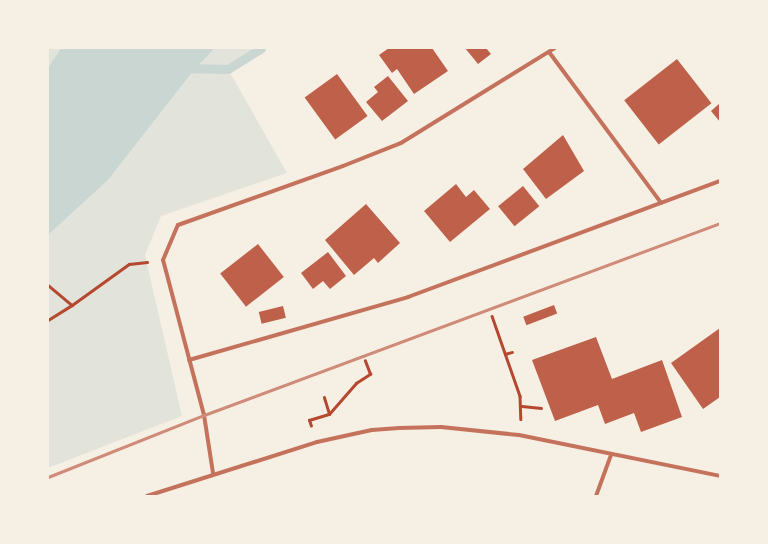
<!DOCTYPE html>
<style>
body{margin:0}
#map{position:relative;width:768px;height:544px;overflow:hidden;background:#f6efe4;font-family:"Archivo Narrow",sans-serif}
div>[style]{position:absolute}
.green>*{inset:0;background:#e2e4dc}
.water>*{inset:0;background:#c9d6d2}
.stream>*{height:9px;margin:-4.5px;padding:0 4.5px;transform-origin:4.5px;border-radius:4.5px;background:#c9d6d2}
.building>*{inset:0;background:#bf614a;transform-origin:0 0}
.path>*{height:2.5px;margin:-1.25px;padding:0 1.25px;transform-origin:1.25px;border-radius:1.25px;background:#b5482f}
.minor>*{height:4px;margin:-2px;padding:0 2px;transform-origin:2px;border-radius:2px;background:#c5725c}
.rail>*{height:3px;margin:-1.5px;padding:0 1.5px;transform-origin:1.5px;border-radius:1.5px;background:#cf8b77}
span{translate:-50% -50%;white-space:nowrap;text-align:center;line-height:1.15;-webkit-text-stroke:3px #f6efe4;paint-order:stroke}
.frame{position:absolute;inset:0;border:49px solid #f6efe4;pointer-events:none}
</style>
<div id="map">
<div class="green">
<div style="clip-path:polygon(48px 48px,61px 48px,48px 68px)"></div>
<div style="clip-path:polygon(215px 48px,261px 48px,228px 69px,287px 173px,161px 216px,145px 255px,182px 416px,48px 468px,48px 235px,108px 180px,194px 70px)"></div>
</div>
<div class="water">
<div style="clip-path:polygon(61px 48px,215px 48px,194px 70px,108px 180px,48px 235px,48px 68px)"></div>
</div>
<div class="stream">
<div style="left:182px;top:68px;width:46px;rotate:1.2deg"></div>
<div style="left:228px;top:69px;width:39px;rotate:-32deg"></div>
</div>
<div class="building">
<div style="clip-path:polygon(389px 48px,432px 48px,448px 71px,414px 94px,397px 69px,392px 73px,379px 55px)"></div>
<div style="clip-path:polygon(465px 48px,486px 48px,491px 54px,478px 64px)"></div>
<div style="left:677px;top:59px;width:56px;height:67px;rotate:52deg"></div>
<div style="left:337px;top:74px;width:52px;height:40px;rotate:54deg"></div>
<div style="clip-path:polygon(388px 76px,408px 101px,382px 121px,366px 102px,378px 92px,374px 87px)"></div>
<div style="clip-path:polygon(720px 103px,720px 122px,711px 111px)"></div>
<div style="clip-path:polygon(563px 135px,584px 171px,546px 199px,523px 169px)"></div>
<div style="clip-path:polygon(456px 184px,466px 197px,474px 190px,490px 209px,450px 242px,424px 211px)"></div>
<div style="left:523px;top:186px;width:26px;height:32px;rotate:51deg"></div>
<div style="clip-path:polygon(366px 204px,400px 243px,378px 263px,374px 258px,354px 275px,325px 240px)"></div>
<div style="left:258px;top:244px;width:42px;height:48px;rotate:52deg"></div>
<div style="clip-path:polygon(328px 252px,346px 276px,330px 289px,323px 281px,313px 289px,301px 273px)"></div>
<div style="left:554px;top:305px;width:9px;height:33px;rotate:69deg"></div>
<div style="left:283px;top:306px;width:12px;height:25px;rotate:76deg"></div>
<div style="clip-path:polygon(720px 328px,720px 397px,703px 409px,671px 363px)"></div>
<div style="clip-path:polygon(596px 337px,612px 379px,662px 360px,682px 417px,641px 432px,634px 413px,605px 424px,598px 405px,555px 421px,532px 360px)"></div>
</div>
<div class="path">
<div style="left:48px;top:285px;width:31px;rotate:40deg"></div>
<div style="left:72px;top:305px;width:70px;rotate:-35.7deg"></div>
<div style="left:129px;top:264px;width:18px;rotate:-6deg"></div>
<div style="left:492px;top:316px;width:85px;rotate:70.7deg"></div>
<div style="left:520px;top:396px;width:23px;rotate:88deg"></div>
<div style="left:48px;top:320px;width:28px;rotate:-32deg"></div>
<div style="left:505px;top:354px;width:7px;rotate:-16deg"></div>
<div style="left:522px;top:406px;width:19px;rotate:6deg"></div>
<div style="left:329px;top:414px;width:41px;rotate:-48.9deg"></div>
<div style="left:356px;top:383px;width:17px;rotate:-33deg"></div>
<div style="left:370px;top:374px;width:14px;rotate:-111deg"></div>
<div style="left:311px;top:426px;width:6px;rotate:-108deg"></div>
<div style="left:309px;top:420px;width:21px;rotate:-17deg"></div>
<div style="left:329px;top:414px;width:17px;rotate:-107deg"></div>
</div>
<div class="minor">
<div style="left:549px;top:52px;width:188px;rotate:53.4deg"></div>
<div style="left:189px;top:360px;width:228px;rotate:-16deg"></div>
<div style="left:408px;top:297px;width:333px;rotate:-20.4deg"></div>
<div style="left:213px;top:473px;width:59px;rotate:-98.8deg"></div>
<div style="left:204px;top:415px;width:160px;rotate:-104.8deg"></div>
<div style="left:163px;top:260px;width:38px;rotate:-67deg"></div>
<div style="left:178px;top:225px;width:175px;rotate:-19.7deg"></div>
<div style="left:343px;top:166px;width:62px;rotate:-21.6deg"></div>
<div style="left:401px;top:143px;width:181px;rotate:-31.7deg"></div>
<div style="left:147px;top:496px;width:178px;rotate:-17.6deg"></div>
<div style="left:317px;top:442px;width:56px;rotate:-12.3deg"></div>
<div style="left:372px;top:430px;width:27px;rotate:-4deg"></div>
<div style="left:399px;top:428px;width:42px;rotate:-1.4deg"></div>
<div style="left:441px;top:427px;width:78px;rotate:5.9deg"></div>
<div style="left:519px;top:435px;width:205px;rotate:11.5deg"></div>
<div style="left:596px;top:496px;width:44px;rotate:-69.9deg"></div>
</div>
<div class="rail">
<div style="left:48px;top:477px;width:168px;rotate:-21.7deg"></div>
<div style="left:204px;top:415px;width:551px;rotate:-20.41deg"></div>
</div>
<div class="frame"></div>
</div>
